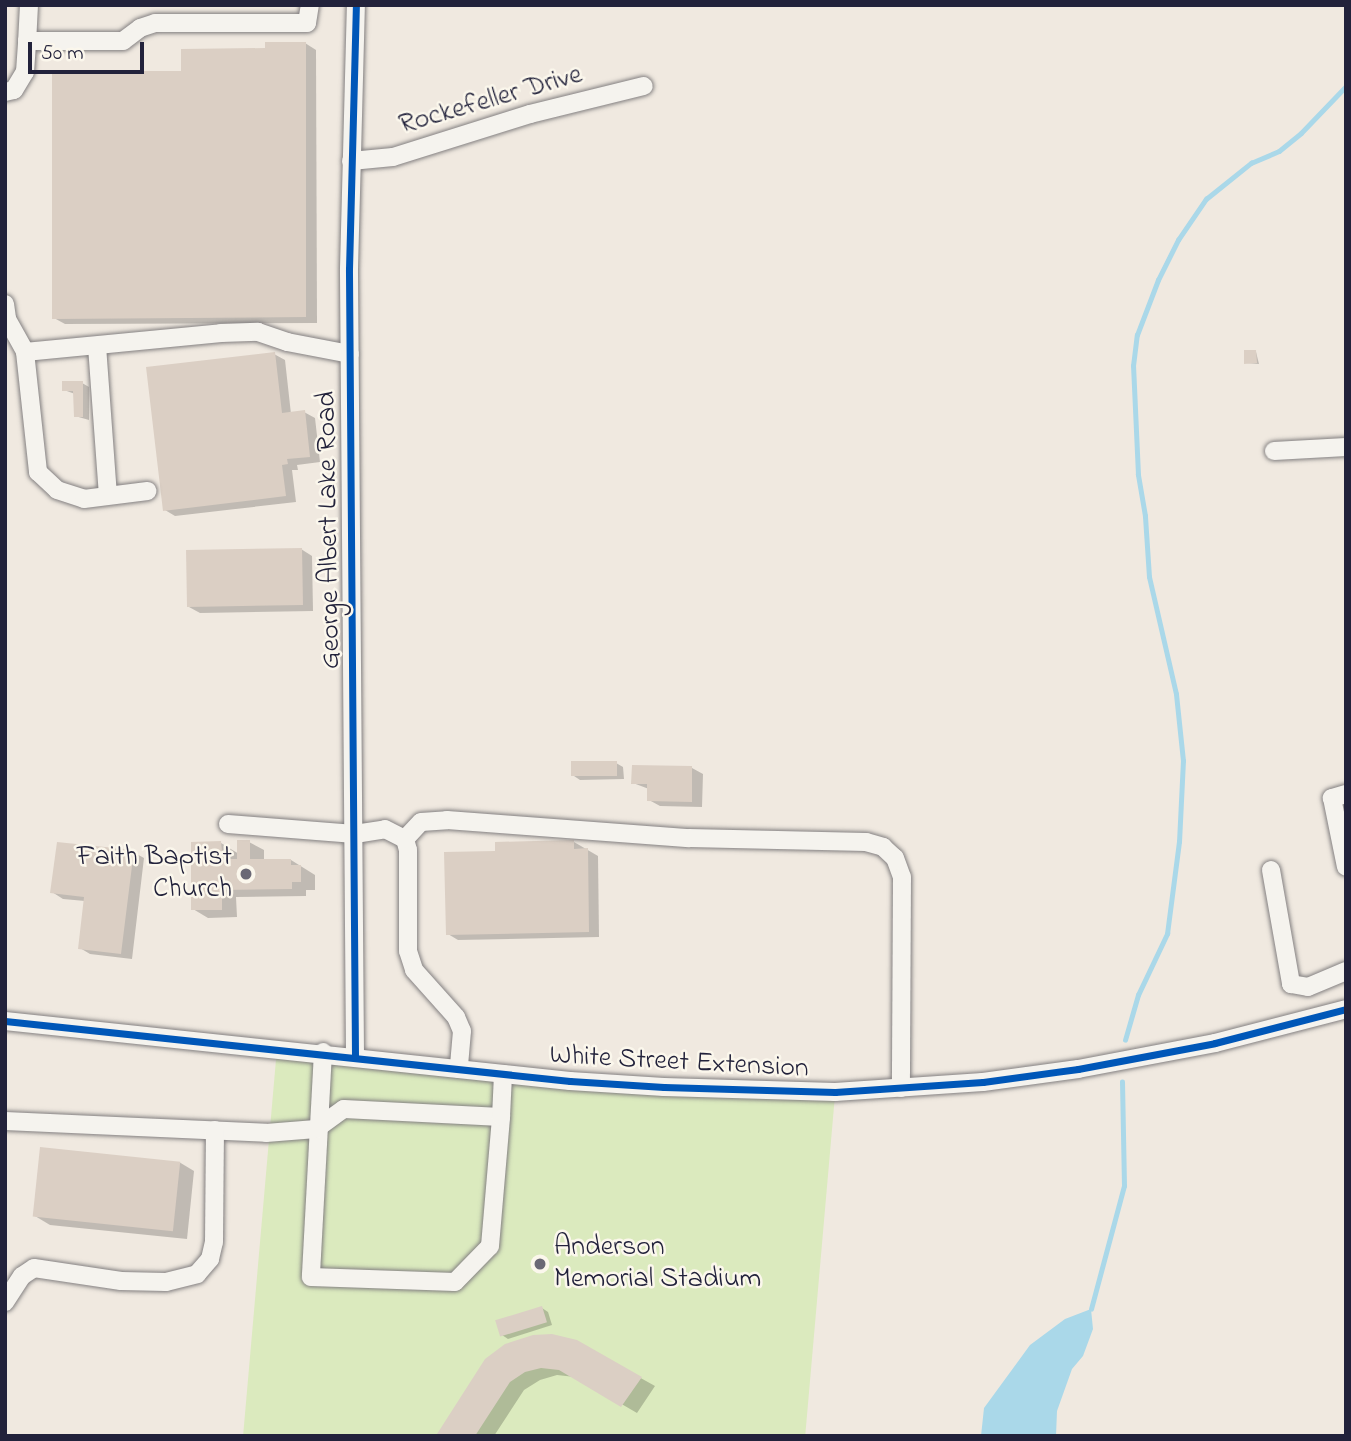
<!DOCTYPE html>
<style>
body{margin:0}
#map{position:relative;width:1351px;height:1441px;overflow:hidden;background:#f0e9e0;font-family:"Indie Flower",sans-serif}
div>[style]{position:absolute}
.green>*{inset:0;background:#dbeabe;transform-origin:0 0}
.water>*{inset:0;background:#aad8e9}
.shadow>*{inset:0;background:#0003}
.stream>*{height:4.5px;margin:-2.25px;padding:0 2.25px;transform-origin:2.25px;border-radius:2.25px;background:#aad8e9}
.building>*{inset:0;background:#dbcfc4;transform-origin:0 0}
.roads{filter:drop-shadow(0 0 2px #838081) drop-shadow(0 0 2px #838081)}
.minor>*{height:18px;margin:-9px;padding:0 9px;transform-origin:9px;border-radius:9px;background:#f5f3ee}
.cycleway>*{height:7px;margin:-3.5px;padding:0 3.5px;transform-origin:3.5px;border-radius:3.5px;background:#0057b8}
.dots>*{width:19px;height:19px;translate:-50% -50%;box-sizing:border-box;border:4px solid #fbf7ec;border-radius:50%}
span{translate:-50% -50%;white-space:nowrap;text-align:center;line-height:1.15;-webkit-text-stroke:5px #fbf7ec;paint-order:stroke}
.street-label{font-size:28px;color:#22223b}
.poi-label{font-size:28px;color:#22223b}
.right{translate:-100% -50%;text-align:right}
.left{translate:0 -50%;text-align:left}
.frame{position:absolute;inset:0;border:7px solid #22223b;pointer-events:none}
.scale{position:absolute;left:28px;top:42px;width:116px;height:32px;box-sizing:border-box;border:4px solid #22223b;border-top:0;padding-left:9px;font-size:21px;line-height:24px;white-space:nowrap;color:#22223b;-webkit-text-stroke:5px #fbf7ec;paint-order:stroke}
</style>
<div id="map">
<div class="green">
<div style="left:277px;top:1048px;width:560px;height:389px;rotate:5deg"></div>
</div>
<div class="water">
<div style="clip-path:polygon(1091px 1309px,1093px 1329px,1083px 1356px,1072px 1369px,1057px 1411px,1056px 1436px,981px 1436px,984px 1408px,1030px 1345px,1065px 1319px)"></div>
</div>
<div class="shadow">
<div style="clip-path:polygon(305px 43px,316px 50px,317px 323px,65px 324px,54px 318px,183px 72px)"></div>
<div style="clip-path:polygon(1256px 352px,1259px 364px,1246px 363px)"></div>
<div style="clip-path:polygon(274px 354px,285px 360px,291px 414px,304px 412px,315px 418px,320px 462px,297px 465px,298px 470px,292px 470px,296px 502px,175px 516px,165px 510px)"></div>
<div style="clip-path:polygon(82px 383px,89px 387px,89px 420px,75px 416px,75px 394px,64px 390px)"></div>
<div style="clip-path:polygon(301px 549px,312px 556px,313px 611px,200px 613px,189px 607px)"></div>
<div style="clip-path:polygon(616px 763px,623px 767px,624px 779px,580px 780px,574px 776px)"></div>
<div style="clip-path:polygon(692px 768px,703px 774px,702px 807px,660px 806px,649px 800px,649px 789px,633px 783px)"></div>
<div style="clip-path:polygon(249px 842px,264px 850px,264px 861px,291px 860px,315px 875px,315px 890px,306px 890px,306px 896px,236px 897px,237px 917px,208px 918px,193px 909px,221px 843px,239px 854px)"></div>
<div style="clip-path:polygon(574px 842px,598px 856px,599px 937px,458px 940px,448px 934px,497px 852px)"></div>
<div style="clip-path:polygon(133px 852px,144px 858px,132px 959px,90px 954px,80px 948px,85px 901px,63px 899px,52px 892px)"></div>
<div style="clip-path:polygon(179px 1162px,194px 1171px,187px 1239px,50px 1225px,35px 1216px)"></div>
<div style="clip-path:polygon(542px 1308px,548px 1312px,552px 1325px,508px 1339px,502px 1335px)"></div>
<div style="clip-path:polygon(576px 1342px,655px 1386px,637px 1413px,575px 1377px,557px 1375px,540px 1380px,524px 1390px,494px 1436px,444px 1436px,440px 1433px,487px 1361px)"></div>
</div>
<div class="stream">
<div style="left:1125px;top:1040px;width:47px;rotate:-73.9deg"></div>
<div style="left:1138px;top:995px;width:68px;rotate:-64.6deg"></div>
<div style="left:1167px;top:934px;width:93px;rotate:-82.6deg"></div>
<div style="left:1179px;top:842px;width:81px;rotate:-87.2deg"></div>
<div style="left:1183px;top:761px;width:67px;rotate:-96deg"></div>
<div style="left:1176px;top:694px;width:120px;rotate:-103deg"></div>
<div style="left:1149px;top:577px;width:61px;rotate:-93.8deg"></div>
<div style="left:1145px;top:516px;width:42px;rotate:-99.7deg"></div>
<div style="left:1138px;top:475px;width:109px;rotate:-92.6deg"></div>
<div style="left:1133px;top:366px;width:31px;rotate:-83deg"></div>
<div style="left:1137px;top:335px;width:59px;rotate:-69.1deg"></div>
<div style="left:1158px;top:280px;width:45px;rotate:-63.4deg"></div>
<div style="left:1178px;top:240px;width:50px;rotate:-55.7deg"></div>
<div style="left:1206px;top:199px;width:58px;rotate:-38.7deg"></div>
<div style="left:1251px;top:163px;width:30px;rotate:-23deg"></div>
<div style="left:1279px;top:151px;width:28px;rotate:-39deg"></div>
<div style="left:1301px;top:133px;width:65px;rotate:-46.2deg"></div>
<div style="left:1091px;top:1309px;width:127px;rotate:-75deg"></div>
<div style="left:1124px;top:1186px;width:104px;rotate:-91.1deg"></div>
</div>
<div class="building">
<div style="clip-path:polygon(265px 42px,306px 42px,306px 317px,52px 319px,52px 71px,181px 71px,181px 49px,265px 48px)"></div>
<div style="clip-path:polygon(1244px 350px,1256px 350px,1257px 363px,1244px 364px)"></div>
<div style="clip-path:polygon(275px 352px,282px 413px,305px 410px,310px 457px,287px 459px,288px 464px,282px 465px,286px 496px,163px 511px,146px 367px)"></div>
<div style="clip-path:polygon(62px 381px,83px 381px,83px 417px,74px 417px,73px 391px,62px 391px)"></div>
<div style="left:302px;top:548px;width:57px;height:116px;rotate:89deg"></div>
<div style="left:617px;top:761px;width:15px;height:46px;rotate:90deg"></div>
<div style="clip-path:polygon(632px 765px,692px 766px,692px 802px,647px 801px,647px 784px,631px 784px)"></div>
<div style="clip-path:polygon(237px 840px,250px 840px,250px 859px,291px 859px,291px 865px,301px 865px,301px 882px,292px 882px,292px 889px,222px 890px,222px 910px,191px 910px,191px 842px,221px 841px,222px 852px,226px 852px,226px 859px,237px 859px)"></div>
<div style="clip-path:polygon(574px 840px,574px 849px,588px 848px,589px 932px,446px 935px,444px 852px,495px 851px,495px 842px)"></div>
<div style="clip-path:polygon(57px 842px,134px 850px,121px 954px,78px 949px,84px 897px,50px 893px)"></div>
<div style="left:40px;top:1147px;width:141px;height:70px;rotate:6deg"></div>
<div style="left:542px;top:1306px;width:17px;height:49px;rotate:73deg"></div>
<div style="clip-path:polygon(552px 1334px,577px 1340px,642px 1377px,621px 1407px,559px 1370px,541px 1368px,525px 1372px,510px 1382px,475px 1436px,437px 1434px,485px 1359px,505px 1344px,533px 1335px)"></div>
</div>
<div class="roads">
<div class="minor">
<div style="left:29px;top:5px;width:36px;rotate:93deg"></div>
<div style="left:27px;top:41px;width:96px"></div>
<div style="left:123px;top:41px;width:21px;rotate:-37deg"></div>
<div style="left:140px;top:28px;width:16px;rotate:-18deg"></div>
<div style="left:155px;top:23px;width:152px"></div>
<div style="left:307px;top:23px;width:18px;rotate:-81deg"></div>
<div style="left:5px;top:92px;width:9px;rotate:-13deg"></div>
<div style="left:14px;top:90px;width:21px;rotate:-59deg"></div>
<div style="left:25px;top:72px;width:31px;rotate:-86deg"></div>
<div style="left:351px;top:161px;width:42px;rotate:-5.4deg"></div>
<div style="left:393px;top:157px;width:144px;rotate:-17.4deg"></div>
<div style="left:530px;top:114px;width:117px;rotate:-13.8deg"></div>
<div style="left:5px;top:304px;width:15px;rotate:82deg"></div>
<div style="left:7px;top:319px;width:38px;rotate:61deg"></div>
<div style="left:25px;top:352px;width:197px;rotate:-5.5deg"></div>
<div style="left:221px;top:333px;width:37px;rotate:-2deg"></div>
<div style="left:258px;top:332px;width:31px;rotate:19deg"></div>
<div style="left:287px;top:342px;width:64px;rotate:10.8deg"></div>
<div style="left:97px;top:346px;width:149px;rotate:85.8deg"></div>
<div style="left:25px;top:352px;width:121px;rotate:83.8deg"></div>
<div style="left:38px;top:472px;width:26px;rotate:43deg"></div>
<div style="left:57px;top:490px;width:28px;rotate:18deg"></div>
<div style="left:84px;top:499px;width:64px;rotate:-7.2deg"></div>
<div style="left:1274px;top:451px;width:72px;rotate:-3.2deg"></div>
<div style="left:1346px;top:794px;width:15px;rotate:164deg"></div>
<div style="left:1332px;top:798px;width:70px;rotate:78.5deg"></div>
<div style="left:228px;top:824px;width:127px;rotate:4.5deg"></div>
<div style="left:355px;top:834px;width:30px;rotate:-9deg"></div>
<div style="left:385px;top:829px;width:22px;rotate:27deg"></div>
<div style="left:405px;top:839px;width:11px;rotate:75deg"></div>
<div style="left:408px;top:850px;width:101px;rotate:90deg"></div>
<div style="left:408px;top:951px;width:20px;rotate:72deg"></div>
<div style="left:414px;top:970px;width:63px;rotate:48.2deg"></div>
<div style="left:456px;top:1017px;width:15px;rotate:67deg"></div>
<div style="left:462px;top:1031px;width:38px;rotate:95deg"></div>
<div style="left:405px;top:839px;width:23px;rotate:-47deg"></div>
<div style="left:421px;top:822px;width:26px;rotate:-4deg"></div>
<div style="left:447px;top:820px;width:243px;rotate:4.3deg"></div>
<div style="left:689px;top:838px;width:177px;rotate:1.3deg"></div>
<div style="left:866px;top:842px;width:18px;rotate:16deg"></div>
<div style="left:883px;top:847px;width:16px;rotate:43deg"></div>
<div style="left:895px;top:858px;width:20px;rotate:70deg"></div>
<div style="left:902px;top:877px;width:211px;rotate:90.3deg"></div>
<div style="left:1271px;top:870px;width:116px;rotate:80deg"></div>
<div style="left:1291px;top:984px;width:17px;rotate:10deg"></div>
<div style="left:1308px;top:987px;width:41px;rotate:-22.8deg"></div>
<div style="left:5px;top:1021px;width:568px;rotate:6.06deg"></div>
<div style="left:570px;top:1081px;width:94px;rotate:3.7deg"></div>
<div style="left:664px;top:1087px;width:171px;rotate:1.7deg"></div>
<div style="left:835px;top:1092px;width:148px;rotate:-3.9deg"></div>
<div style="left:983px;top:1082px;width:96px;rotate:-7.8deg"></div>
<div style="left:1078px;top:1069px;width:139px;rotate:-10.7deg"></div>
<div style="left:1215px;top:1043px;width:135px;rotate:-14.5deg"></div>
<div style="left:323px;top:1052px;width:225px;rotate:93.1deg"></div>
<div style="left:311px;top:1277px;width:144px;rotate:2deg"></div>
<div style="left:455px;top:1282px;width:50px;rotate:-45.8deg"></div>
<div style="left:490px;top:1246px;width:129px;rotate:-85.1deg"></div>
<div style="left:355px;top:1055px;width:786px;rotate:-90.44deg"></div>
<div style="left:349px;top:269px;width:264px;rotate:-88.5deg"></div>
<div style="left:5px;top:1121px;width:261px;rotate:2.6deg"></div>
<div style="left:266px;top:1133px;width:50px;rotate:-4.6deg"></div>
<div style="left:316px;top:1129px;width:34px;rotate:-36deg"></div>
<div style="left:344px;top:1109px;width:157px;rotate:2.9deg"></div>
<div style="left:501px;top:1117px;width:43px;rotate:-87.3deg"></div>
<div style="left:5px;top:1302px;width:31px;rotate:-57deg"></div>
<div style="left:22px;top:1276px;width:14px;rotate:-34deg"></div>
<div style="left:34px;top:1268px;width:88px;rotate:8.5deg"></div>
<div style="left:121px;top:1281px;width:45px;rotate:1.3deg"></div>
<div style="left:166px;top:1282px;width:32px;rotate:-14deg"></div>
<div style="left:197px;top:1274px;width:20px;rotate:-49deg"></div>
<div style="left:210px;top:1259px;width:17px;rotate:-77deg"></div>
<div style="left:214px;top:1242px;width:112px;rotate:-89.5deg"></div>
</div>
</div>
<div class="cycleway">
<div style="left:5px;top:1021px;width:568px;rotate:6.06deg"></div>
<div style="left:570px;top:1081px;width:94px;rotate:3.7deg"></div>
<div style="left:664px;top:1087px;width:171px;rotate:1.7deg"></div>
<div style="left:835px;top:1092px;width:148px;rotate:-3.9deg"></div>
<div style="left:983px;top:1082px;width:96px;rotate:-7.8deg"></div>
<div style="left:1078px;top:1069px;width:139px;rotate:-10.7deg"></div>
<div style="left:1215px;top:1043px;width:135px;rotate:-14.5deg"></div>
<div style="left:355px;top:1055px;width:786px;rotate:-90.44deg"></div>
<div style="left:349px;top:269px;width:264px;rotate:-88.5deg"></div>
</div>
<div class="dots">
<div style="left:246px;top:874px;background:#6a6875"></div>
<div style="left:540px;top:1264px;background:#6a6875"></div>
</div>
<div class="street-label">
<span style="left:491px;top:101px;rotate:-16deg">Rockefeller Drive</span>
<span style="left:330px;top:530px;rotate:-91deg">George Albert Lake Road</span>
<span style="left:679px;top:1063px;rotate:3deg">White Street Extension</span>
</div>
<div class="poi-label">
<span class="right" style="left:232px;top:874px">Faith Baptist<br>Church</span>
<span class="left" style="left:554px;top:1264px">Anderson<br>Memorial Stadium</span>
</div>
<div class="frame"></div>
<div class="scale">50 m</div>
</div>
